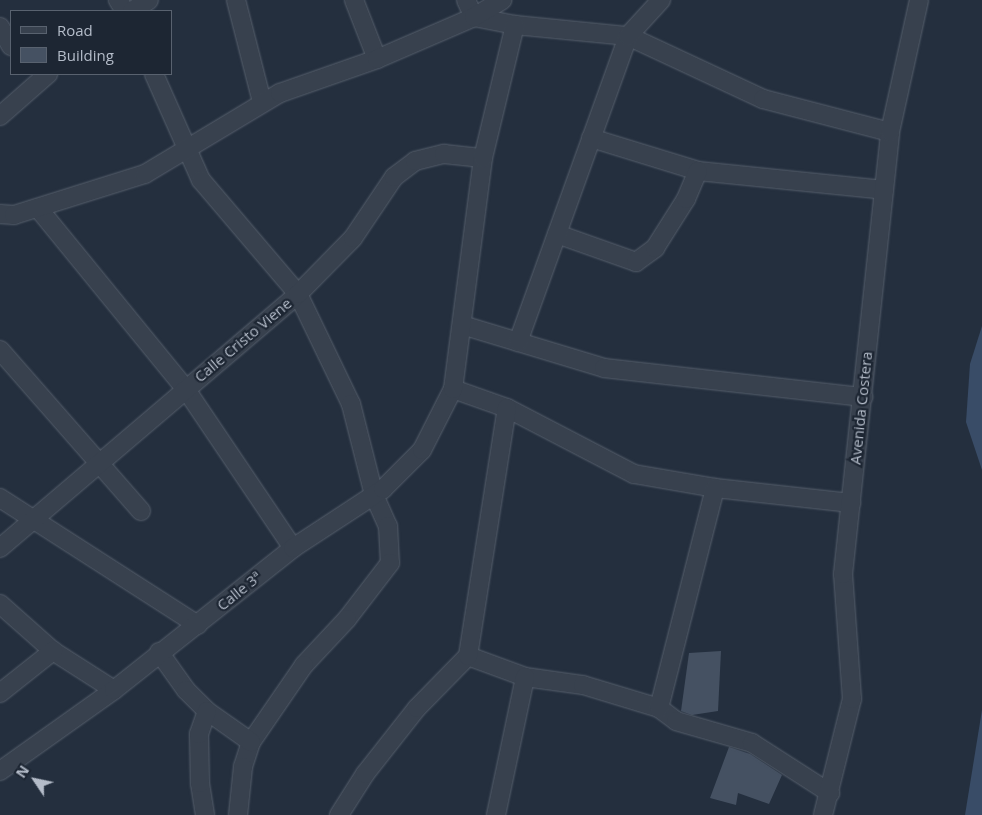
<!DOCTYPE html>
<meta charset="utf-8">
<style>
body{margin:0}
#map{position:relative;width:982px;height:815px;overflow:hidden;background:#242f3e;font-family:"Open Sans",sans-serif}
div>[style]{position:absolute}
.water>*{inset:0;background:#394c67}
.building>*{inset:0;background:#455162}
.roads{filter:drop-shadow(0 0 1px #565f6c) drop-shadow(0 0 1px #565f6c)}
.minor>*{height:18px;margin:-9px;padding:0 9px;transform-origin:9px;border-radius:9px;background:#38414e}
span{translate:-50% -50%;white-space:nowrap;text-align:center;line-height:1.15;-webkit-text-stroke:4.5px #1d2633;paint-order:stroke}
.street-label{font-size:15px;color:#b4bcc9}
.legend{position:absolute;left:10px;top:10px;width:162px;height:65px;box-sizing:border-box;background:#1d2633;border:1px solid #59626f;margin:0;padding:6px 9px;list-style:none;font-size:15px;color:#b4bcc9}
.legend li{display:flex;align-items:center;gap:10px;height:25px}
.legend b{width:25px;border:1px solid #59626f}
.north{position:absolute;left:10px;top:755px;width:50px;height:50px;-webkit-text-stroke:4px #1d2633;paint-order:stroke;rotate:304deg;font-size:14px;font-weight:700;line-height:20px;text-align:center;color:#b4bcc9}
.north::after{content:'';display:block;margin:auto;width:18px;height:22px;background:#b4bcc9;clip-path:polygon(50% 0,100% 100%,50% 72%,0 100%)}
</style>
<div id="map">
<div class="water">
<div style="clip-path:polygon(982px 326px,982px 470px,966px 422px,970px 364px)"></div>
<div style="clip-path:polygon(982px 710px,982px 815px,965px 815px)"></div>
</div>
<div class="building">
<div style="clip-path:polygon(721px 651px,718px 711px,692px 715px,681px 711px,689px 653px)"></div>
<div style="clip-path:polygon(729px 747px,750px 754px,782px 775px,769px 804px,738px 793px,736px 805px,710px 798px)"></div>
</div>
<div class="roads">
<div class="minor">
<div style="left:118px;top:0;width:13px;rotate:58deg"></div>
<div style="left:236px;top:0;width:105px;rotate:75.7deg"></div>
<div style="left:354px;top:0;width:63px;rotate:68.7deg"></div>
<div style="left:466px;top:0;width:19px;rotate:65deg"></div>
<div style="left:474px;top:17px;width:42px;rotate:11deg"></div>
<div style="left:515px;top:25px;width:114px;rotate:5.6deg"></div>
<div style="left:628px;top:36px;width:149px;rotate:25deg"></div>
<div style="left:763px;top:99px;width:131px;rotate:14.6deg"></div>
<div style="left:132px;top:11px;width:20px;rotate:-33deg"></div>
<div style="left:0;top:27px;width:22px;rotate:60deg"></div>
<div style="left:154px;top:74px;width:116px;rotate:66.1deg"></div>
<div style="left:201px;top:180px;width:150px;rotate:49.6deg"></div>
<div style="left:298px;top:294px;width:122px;rotate:64.3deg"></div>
<div style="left:351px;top:404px;width:94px;rotate:75.8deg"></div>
<div style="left:374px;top:495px;width:34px;rotate:66deg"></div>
<div style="left:388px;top:526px;width:37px;rotate:87deg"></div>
<div style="left:390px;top:563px;width:71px;rotate:127.5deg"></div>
<div style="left:347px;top:619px;width:63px;rotate:133.1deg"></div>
<div style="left:304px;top:665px;width:93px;rotate:124.5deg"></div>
<div style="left:251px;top:742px;width:26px;rotate:108deg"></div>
<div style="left:243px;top:767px;width:48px;rotate:95.9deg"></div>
<div style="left:0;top:116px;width:64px;rotate:-41.2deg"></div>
<div style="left:591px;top:138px;width:112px;rotate:17.1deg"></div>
<div style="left:698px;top:171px;width:187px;rotate:5.8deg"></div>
<div style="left:38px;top:208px;width:232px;rotate:50.8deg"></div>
<div style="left:185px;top:388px;width:193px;rotate:56deg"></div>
<div style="left:0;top:214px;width:14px;rotate:4deg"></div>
<div style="left:14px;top:215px;width:137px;rotate:-17.4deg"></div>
<div style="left:145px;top:174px;width:157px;rotate:-31deg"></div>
<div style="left:280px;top:93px;width:103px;rotate:-19.3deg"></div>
<div style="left:377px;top:59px;width:106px;rotate:-23.4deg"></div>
<div style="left:474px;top:17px;width:33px;rotate:-31deg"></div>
<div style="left:557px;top:234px;width:84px;rotate:19.5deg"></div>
<div style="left:636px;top:262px;width:24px;rotate:-36deg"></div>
<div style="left:655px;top:248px;width:58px;rotate:-57.7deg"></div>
<div style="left:686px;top:199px;width:30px;rotate:-67deg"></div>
<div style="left:462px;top:325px;width:148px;rotate:16.8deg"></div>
<div style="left:604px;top:368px;width:261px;rotate:6.4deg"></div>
<div style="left:518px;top:342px;width:325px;rotate:-70.2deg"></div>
<div style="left:628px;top:36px;width:49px;rotate:-47.5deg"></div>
<div style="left:0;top:350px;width:214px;rotate:48.8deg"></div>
<div style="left:453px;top:389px;width:57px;rotate:19.4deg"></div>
<div style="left:507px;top:408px;width:143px;rotate:27.5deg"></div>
<div style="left:634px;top:474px;width:82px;rotate:9.8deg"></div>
<div style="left:715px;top:488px;width:137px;rotate:6.3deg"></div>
<div style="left:0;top:498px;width:235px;rotate:32.7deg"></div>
<div style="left:0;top:548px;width:392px;rotate:-40.4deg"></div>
<div style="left:298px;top:294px;width:78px;rotate:-45.5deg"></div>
<div style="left:353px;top:238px;width:73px;rotate:-56.1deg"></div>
<div style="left:394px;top:177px;width:26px;rotate:-37deg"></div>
<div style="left:415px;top:161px;width:30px;rotate:-14deg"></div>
<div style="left:444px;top:154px;width:39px;rotate:6deg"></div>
<div style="left:0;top:604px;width:71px;rotate:41.6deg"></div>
<div style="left:53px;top:651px;width:72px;rotate:32.6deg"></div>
<div style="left:159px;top:652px;width:47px;rotate:54.6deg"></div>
<div style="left:186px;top:690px;width:30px;rotate:45deg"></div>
<div style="left:207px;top:711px;width:54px;rotate:35.2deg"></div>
<div style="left:468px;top:656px;width:61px;rotate:20.2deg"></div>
<div style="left:525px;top:677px;width:59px;rotate:7.9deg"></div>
<div style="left:583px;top:685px;width:79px;rotate:16.8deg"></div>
<div style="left:659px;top:708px;width:21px;rotate:37deg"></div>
<div style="left:676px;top:721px;width:79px;rotate:16.1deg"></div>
<div style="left:752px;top:743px;width:93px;rotate:32.7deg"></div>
<div style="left:0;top:693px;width:68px;rotate:-38.4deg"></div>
<div style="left:659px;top:708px;width:227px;rotate:-75.7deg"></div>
<div style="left:0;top:771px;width:140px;rotate:-35.4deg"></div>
<div style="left:114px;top:690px;width:228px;rotate:-38.4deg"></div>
<div style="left:293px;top:548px;width:108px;rotate:-33.2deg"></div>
<div style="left:383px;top:489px;width:55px;rotate:-45deg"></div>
<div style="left:422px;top:450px;width:68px;rotate:-63.1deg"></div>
<div style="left:453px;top:389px;width:233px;rotate:-82.6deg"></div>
<div style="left:483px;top:158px;width:137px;rotate:-76.5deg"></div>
<div style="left:205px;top:815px;width:32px;rotate:-99deg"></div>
<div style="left:200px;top:783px;width:49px;rotate:-91.2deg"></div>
<div style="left:199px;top:734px;width:24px;rotate:-71deg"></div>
<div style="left:339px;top:815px;width:49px;rotate:-57.6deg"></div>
<div style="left:365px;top:774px;width:84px;rotate:-51.8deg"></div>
<div style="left:417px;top:708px;width:73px;rotate:-45.6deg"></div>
<div style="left:468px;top:656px;width:251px;rotate:-81.1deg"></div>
<div style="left:496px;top:815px;width:141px;rotate:-78.1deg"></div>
<div style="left:823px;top:815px;width:120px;rotate:-76deg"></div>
<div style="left:852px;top:699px;width:125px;rotate:-94.1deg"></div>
<div style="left:843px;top:574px;width:444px;rotate:-83.9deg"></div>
<div style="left:890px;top:132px;width:135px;rotate:-77.6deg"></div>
</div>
</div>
<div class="street-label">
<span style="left:243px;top:340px;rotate:-40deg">Calle Cristo Viene</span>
<span style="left:861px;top:408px;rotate:-84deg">Avenida Costera</span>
<span style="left:239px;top:591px;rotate:-39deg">Calle 3ª</span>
</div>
<ul class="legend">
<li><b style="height:6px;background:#38414e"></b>Road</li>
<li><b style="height:14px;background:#455162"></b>Building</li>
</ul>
<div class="north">N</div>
</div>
